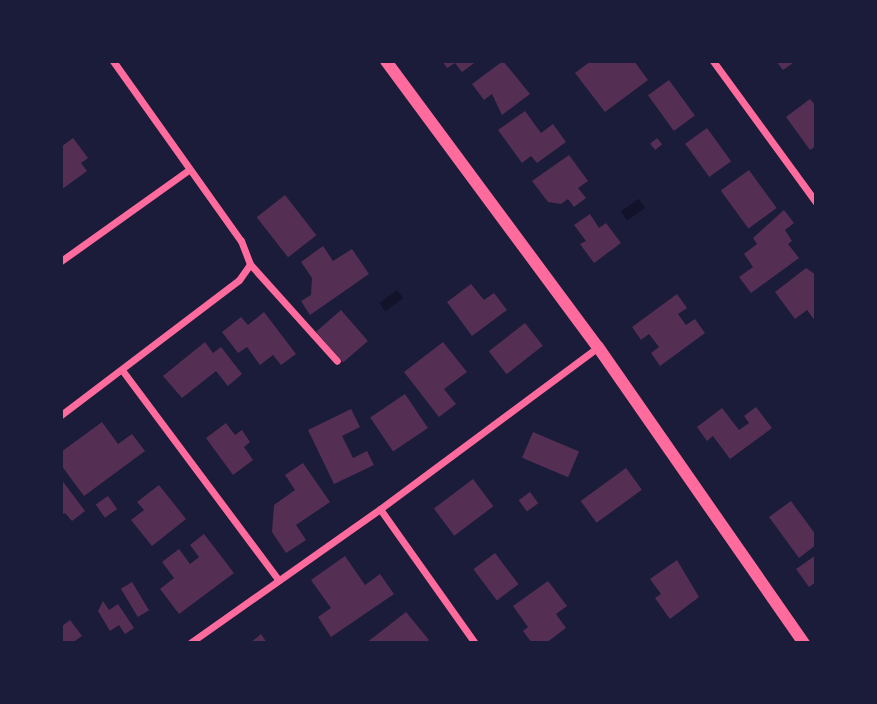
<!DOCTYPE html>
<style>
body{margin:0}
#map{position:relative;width:877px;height:704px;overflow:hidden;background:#1b1b3a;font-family:Literata,serif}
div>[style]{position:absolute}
.water>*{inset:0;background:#12122b;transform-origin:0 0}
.building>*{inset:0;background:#542f53;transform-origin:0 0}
.minor>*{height:7px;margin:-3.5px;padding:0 3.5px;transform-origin:3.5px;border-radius:3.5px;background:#ff6b9d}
.trunk>*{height:12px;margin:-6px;padding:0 6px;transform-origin:6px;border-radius:6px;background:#ff6b9d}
span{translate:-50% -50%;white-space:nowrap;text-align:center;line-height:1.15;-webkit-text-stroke:5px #1b1b3a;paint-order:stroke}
.frame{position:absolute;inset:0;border:63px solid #1b1b3a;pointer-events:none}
</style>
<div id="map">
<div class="water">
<div style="left:639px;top:199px;width:11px;height:22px;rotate:56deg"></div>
<div style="left:397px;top:290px;width:10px;height:22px;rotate:53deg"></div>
</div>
<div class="building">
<div style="clip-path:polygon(442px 61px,477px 61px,462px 72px,455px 63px,447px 68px)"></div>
<div style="clip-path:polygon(503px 61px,530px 94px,502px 115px,492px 94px,484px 100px,472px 84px)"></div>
<div style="clip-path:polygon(591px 61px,634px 61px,648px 80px,605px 112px,575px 73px)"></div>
<div style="clip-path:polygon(776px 61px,796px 61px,783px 70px)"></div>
<div style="left:669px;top:80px;width:44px;height:26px;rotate:54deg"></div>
<div style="clip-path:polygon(810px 99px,816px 106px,816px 146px,810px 150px,786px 117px)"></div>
<div style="clip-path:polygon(525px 111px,541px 133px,553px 124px,566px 142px,537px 163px,531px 156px,522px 163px,498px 130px)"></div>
<div style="left:707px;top:128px;width:41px;height:27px;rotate:54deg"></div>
<div style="clip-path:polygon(73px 138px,88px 158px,81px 163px,87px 171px,61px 190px,61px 147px)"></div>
<div style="left:657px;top:138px;width:8px;height:9px;rotate:50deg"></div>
<div style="clip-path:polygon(569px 155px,588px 181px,578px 188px,586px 198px,574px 207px,568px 199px,561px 204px,548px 202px,532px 181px)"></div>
<div style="left:749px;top:170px;width:47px;height:35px;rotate:54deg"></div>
<div style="left:285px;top:195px;width:51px;height:36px;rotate:52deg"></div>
<div style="clip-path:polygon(784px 210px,794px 223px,785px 230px,792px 241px,788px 244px,799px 258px,751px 293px,739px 277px,753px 267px,744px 254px,757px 244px,753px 238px)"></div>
<div style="clip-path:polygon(590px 214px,599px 228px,606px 223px,621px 243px,594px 263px,580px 244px,586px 241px,574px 225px)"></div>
<div style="clip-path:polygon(323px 246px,333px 261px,352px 249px,369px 274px,310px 315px,301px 301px,311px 295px,312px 278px,301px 262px)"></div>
<div style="clip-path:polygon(806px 268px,816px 275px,816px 322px,807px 310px,795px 319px,775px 292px)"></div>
<div style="clip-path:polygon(471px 284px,484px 300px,494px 293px,507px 310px,472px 336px,447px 302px)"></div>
<div style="clip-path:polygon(677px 294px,687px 308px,678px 314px,686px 325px,695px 319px,705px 333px,660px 366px,651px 353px,659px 347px,649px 334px,641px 340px,632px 327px)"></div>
<div style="left:341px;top:310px;width:41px;height:33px;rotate:49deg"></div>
<div style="clip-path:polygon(264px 312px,296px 354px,281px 365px,273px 355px,260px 365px,247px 347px,238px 353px,222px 332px,241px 317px,248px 325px)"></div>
<div style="left:525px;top:323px;width:29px;height:46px;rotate:52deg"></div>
<div style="clip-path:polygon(205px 342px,213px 353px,221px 347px,242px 374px,228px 386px,216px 371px,182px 398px,163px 376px)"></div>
<div style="clip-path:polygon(443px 342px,467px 372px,444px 389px,456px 404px,439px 417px,404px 372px)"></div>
<div style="left:405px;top:394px;width:41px;height:42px;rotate:56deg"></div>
<div style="clip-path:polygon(756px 407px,772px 428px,730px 459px,713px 436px,707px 441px,697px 427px,722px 408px,739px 430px,749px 423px,744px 416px)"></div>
<div style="clip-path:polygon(351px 409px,360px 427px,342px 436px,353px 458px,367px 451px,374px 465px,334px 484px,308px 430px)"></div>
<div style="clip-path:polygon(102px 422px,118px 444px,132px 434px,145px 451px,84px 496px,61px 465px,61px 452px)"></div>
<div style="clip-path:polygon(226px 423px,235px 435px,242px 430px,250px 442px,244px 447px,253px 460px,233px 475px,206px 438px)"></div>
<div style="left:533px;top:432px;width:50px;height:28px;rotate:23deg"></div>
<div style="clip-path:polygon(303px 463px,330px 502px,296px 525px,306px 540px,286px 553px,272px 532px,274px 505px,295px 490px,285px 475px)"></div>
<div style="left:626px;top:468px;width:27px;height:56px;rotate:54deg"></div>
<div style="clip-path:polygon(61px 479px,85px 511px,72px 521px,65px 513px,61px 515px)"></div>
<div style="left:473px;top:479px;width:34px;height:49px;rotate:53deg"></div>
<div style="clip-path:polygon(159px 485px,186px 519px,152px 546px,131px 520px,144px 510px,137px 502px)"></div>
<div style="left:530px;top:492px;width:14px;height:14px;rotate:54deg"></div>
<div style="left:108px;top:496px;width:16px;height:15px;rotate:55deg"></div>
<div style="clip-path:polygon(791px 501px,816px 535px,816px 545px,799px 558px,769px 517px)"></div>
<div style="clip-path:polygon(204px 534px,234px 573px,179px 614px,160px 589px,174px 578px,162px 562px,179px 549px,190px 564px,199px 557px,190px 545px)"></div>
<div style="left:495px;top:553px;width:39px;height:27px;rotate:53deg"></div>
<div style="clip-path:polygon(816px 555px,816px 582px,809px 587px,796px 569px)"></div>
<div style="clip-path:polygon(345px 556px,365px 585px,380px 574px,394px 594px,331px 637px,318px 617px,331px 608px,311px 580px)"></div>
<div style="clip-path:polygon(677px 560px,699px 597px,670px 619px,655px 598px,661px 594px,650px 579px)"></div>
<div style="clip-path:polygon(548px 581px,567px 606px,556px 614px,566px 628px,546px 643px,532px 643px,523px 631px,528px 627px,513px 606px)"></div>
<div style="left:132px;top:582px;width:33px;height:13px;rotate:59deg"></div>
<div style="clip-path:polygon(103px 601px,109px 610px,118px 604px,134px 628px,125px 634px,119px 625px,110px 631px,98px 611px)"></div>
<div style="clip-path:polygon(406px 612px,429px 640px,426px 643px,366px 643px)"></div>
<div style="clip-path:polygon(70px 620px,82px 636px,72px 643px,61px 643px,61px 627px)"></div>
<div style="clip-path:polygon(261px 634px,267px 643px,250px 643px)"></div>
</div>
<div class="minor">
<div style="left:713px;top:61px;width:175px;rotate:53.9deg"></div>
<div style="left:61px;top:261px;width:158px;rotate:-35.5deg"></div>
<div style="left:250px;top:264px;width:130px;rotate:48.1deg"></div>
<div style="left:122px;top:370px;width:261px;rotate:53.3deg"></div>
<div style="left:61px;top:415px;width:223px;rotate:-37.2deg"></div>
<div style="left:239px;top:280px;width:19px;rotate:-55deg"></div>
<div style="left:250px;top:264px;width:25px;rotate:-111deg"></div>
<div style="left:241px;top:241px;width:221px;rotate:-125.4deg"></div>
<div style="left:380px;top:509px;width:164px;rotate:54.7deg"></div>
<div style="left:190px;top:643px;width:232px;rotate:-35.2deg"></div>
<div style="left:380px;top:509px;width:272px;rotate:-36.6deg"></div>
</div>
<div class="trunk">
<div style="left:386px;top:61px;width:356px;rotate:53.5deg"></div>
<div style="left:598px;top:347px;width:361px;rotate:55.2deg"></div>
</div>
<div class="frame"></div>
</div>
